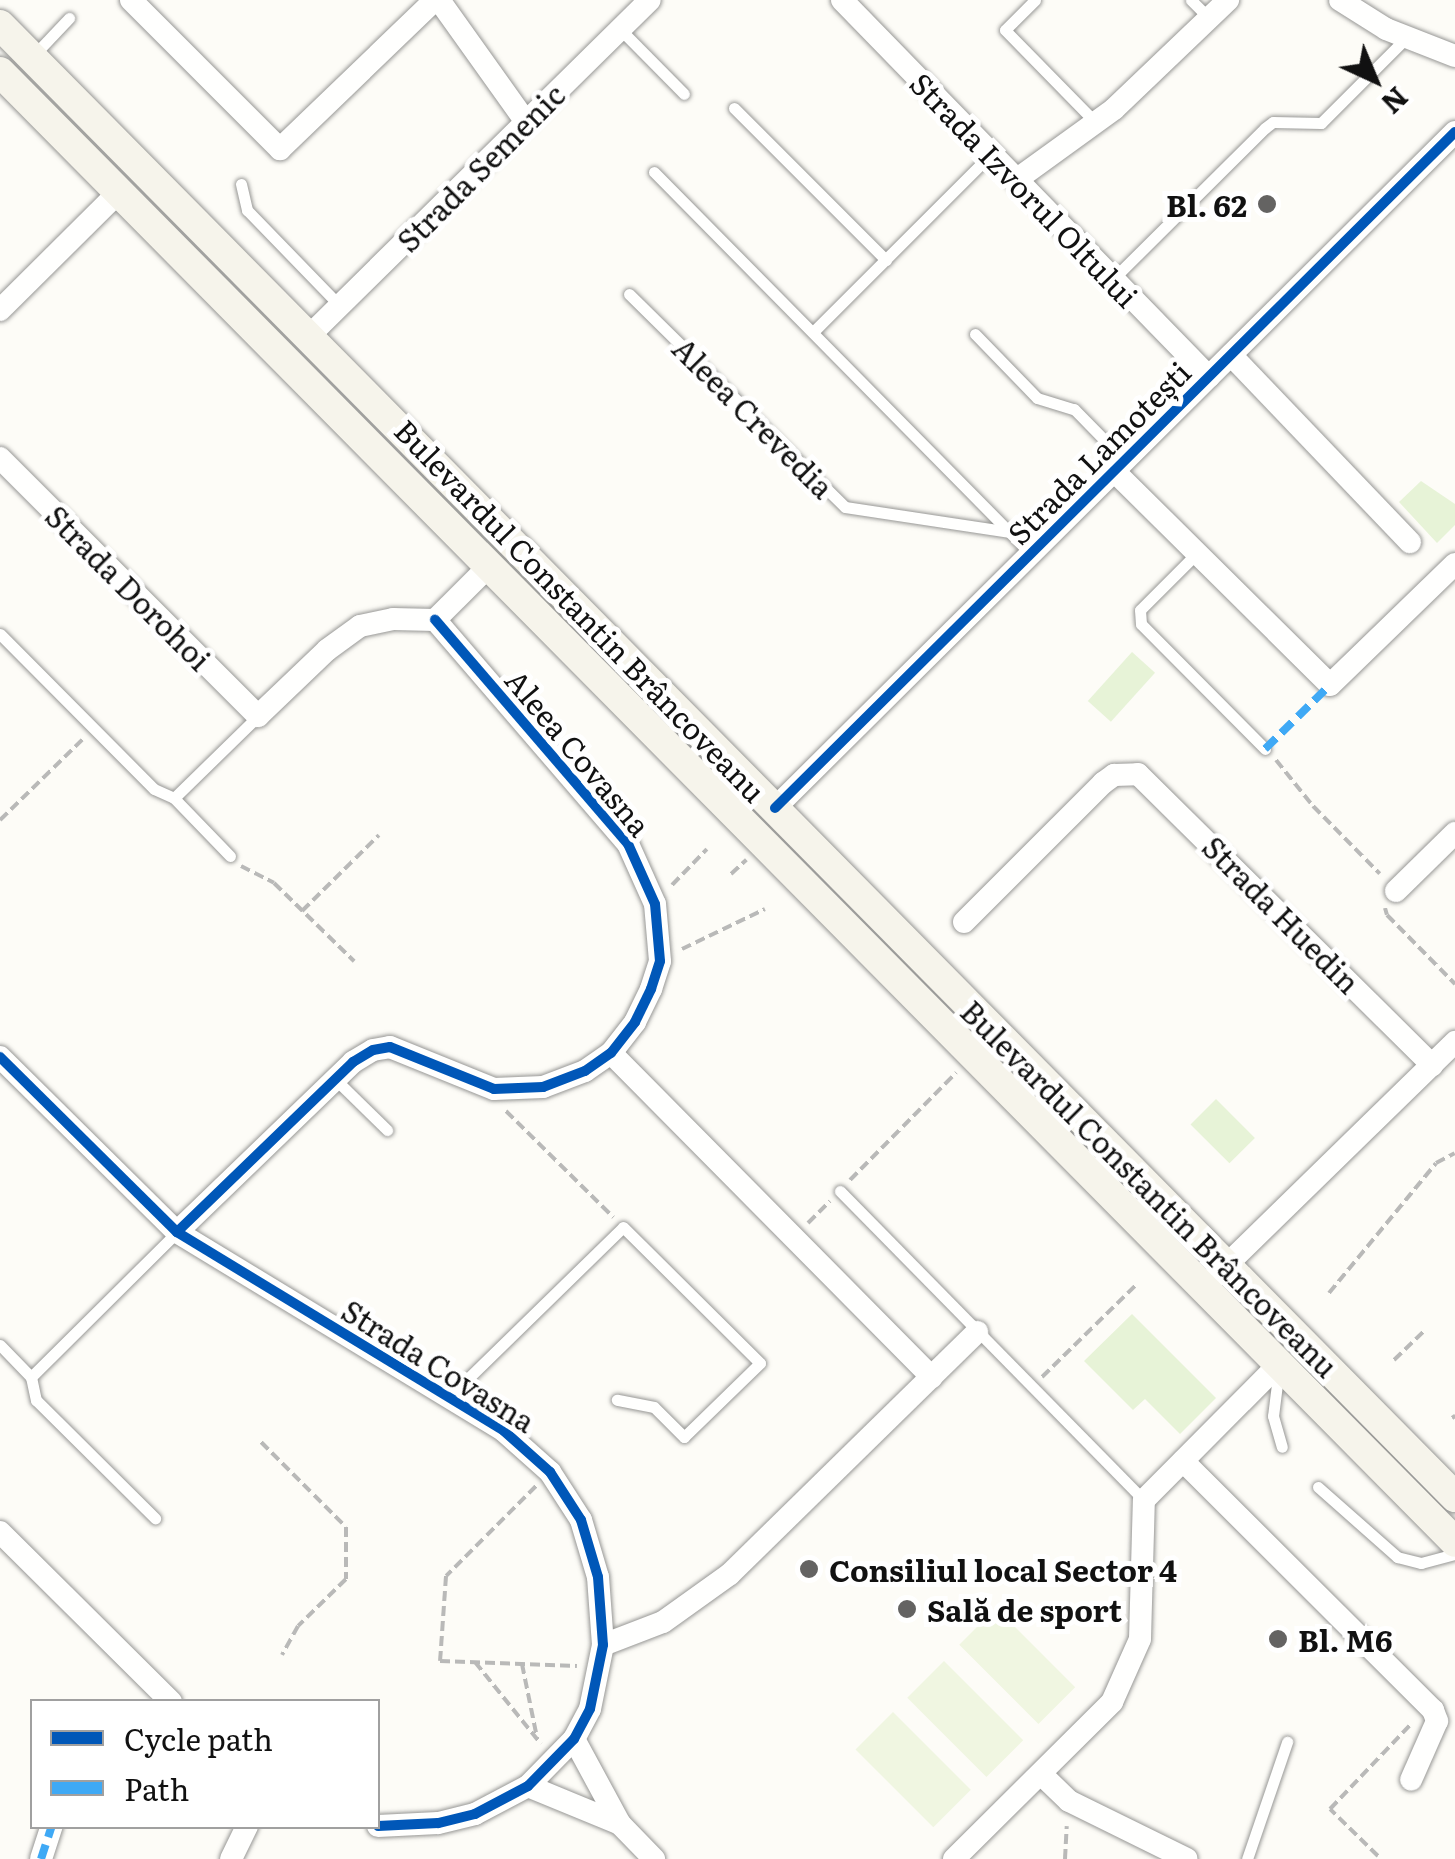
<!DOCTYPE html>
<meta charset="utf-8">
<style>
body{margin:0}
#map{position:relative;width:1455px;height:1859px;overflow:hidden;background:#fdfcf7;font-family:Literata,serif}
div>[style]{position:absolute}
.green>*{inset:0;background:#e7f3d7;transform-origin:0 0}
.pitch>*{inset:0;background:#f0f6e1;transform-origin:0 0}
.path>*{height:4px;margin-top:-2px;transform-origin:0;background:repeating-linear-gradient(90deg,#b9b9b8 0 10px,transparent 0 15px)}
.roads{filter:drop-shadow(0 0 2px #979795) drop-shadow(0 0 2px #979795)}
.lane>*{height:11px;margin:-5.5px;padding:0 5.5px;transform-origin:5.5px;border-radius:5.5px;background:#fffffe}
.street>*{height:22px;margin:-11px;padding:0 11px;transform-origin:11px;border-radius:11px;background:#fffffe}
.secondary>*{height:30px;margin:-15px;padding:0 15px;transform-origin:15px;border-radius:15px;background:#f6f4eb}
.quiet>*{height:8px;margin-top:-4px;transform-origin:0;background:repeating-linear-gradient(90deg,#3fa9f5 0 15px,transparent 0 23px)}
.cycleway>*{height:10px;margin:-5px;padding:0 5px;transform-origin:5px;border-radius:5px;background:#0057b8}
.dots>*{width:28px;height:28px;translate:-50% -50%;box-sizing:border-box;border:5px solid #fff;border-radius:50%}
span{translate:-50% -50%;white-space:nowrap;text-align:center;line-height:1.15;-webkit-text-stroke:10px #fff;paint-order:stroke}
.street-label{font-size:30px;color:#111}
.poi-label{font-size:30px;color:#111;font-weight:700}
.right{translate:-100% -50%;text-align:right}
.left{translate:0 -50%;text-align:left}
.legend{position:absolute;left:30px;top:1699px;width:350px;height:130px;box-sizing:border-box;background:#fff;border:2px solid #a0a0a0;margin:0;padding:12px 18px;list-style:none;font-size:30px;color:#111}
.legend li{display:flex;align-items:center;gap:20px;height:50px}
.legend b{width:50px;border:2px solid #a0a0a0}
.north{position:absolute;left:1325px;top:30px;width:100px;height:100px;-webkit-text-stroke:8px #fff;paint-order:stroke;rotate:136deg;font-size:28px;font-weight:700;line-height:40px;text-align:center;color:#111}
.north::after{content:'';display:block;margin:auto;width:35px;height:45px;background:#111;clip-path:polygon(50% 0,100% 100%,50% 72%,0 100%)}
</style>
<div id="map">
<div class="green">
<div style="clip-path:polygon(1421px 481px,1455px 504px,1455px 525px,1437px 543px,1399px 502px)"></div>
<div style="left:1132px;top:652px;width:31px;height:66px;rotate:42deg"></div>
<div style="left:1216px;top:1099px;width:55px;height:36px;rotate:45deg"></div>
<div style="clip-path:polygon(1132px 1314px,1216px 1398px,1180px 1434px,1145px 1399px,1133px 1410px,1084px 1361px)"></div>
</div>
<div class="pitch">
<div style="left:996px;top:1608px;width:112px;height:52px;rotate:45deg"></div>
<div style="left:944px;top:1661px;width:112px;height:52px;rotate:45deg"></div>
<div style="left:893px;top:1712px;width:110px;height:53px;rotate:45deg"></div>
</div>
<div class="path">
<div style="left:1276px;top:760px;width:59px;rotate:51.2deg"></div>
<div style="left:1313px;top:806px;width:95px;rotate:45.4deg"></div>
<div style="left:0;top:820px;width:115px;rotate:-44.3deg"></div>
<div style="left:241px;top:866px;width:37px;rotate:27deg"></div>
<div style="left:274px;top:883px;width:112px;rotate:44.3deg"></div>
<div style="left:731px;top:874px;width:21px;rotate:-43deg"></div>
<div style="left:672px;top:885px;width:50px;rotate:-45.8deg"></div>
<div style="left:1385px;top:908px;width:7px;rotate:74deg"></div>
<div style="left:1387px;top:915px;width:97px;rotate:45.4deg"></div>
<div style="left:302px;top:911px;width:108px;rotate:-44.6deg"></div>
<div style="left:682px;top:949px;width:92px;rotate:-25.7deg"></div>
<div style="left:506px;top:1111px;width:151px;rotate:44.7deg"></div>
<div style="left:850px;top:1180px;width:151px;rotate:-45.3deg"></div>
<div style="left:808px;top:1223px;width:31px;rotate:-45deg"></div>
<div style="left:1329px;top:1293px;width:168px;rotate:-50.5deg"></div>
<div style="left:1436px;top:1163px;width:21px;rotate:-28deg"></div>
<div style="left:1394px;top:1360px;width:42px;rotate:-44deg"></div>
<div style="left:1042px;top:1377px;width:132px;rotate:-44.4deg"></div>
<div style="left:1452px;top:1418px;width:4px;rotate:-34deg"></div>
<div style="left:261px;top:1442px;width:120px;rotate:45deg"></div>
<div style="left:346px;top:1527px;width:52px;rotate:90deg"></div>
<div style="left:346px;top:1579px;width:67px;rotate:135.6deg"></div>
<div style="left:298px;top:1626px;width:33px;rotate:119deg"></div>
<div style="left:536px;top:1486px;width:127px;rotate:135deg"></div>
<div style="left:446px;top:1576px;width:85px;rotate:94deg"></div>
<div style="left:440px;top:1661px;width:137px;rotate:2.1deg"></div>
<div style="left:475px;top:1662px;width:105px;rotate:51.2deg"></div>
<div style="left:522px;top:1664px;width:76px;rotate:78.5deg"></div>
<div style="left:1378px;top:1856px;width:67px;rotate:-135.6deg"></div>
<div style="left:1330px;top:1809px;width:117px;rotate:-46.4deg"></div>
<div style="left:1065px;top:1859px;width:33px;rotate:-87deg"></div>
</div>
<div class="roads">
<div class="lane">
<div style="left:1035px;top:0;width:42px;rotate:135deg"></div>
<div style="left:1005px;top:30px;width:130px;rotate:45.6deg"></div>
<div style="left:1191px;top:0;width:25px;rotate:45deg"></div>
<div style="left:620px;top:29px;width:91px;rotate:45.4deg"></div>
<div style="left:34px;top:55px;width:51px;rotate:-46.6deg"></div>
<div style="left:734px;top:108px;width:215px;rotate:45deg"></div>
<div style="left:654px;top:172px;width:537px;rotate:45.38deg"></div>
<div style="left:241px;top:184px;width:27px;rotate:77deg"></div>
<div style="left:247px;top:210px;width:134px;rotate:45.9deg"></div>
<div style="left:1113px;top:279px;width:214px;rotate:-44.8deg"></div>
<div style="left:1265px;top:128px;width:10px;rotate:-37deg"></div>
<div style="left:1273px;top:122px;width:48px;rotate:1.2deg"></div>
<div style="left:1321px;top:123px;width:120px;rotate:-45deg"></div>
<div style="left:629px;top:294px;width:303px;rotate:44.6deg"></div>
<div style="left:845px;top:507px;width:167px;rotate:8.6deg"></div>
<div style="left:813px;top:332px;width:252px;rotate:-45deg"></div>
<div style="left:975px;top:334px;width:89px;rotate:45.9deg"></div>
<div style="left:1037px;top:398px;width:39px;rotate:17deg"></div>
<div style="left:1074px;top:409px;width:73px;rotate:45.6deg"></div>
<div style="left:1196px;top:554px;width:79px;rotate:135deg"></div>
<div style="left:1140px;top:610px;width:14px;rotate:86deg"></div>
<div style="left:1141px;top:624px;width:176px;rotate:45.2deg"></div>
<div style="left:0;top:634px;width:218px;rotate:45.2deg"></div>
<div style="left:154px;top:789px;width:22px;rotate:24deg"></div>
<div style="left:230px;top:856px;width:81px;rotate:-134deg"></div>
<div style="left:174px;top:798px;width:117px;rotate:-44.3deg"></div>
<div style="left:335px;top:1079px;width:73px;rotate:44.4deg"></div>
<div style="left:840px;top:1191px;width:433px;rotate:45.5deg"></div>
<div style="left:0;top:1345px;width:45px;rotate:45.9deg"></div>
<div style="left:31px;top:1377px;width:24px;rotate:78deg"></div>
<div style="left:36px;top:1400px;width:168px;rotate:44.8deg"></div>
<div style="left:1279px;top:1368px;width:48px;rotate:97.1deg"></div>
<div style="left:1273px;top:1416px;width:32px;rotate:74deg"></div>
<div style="left:31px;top:1377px;width:206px;rotate:-44.8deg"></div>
<div style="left:451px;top:1395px;width:240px;rotate:-44.3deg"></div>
<div style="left:623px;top:1227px;width:193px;rotate:44.8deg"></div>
<div style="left:760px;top:1363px;width:106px;rotate:135.8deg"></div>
<div style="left:684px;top:1437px;width:42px;rotate:-135deg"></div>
<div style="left:654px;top:1407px;width:38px;rotate:-169deg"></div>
<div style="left:1318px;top:1487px;width:106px;rotate:41.5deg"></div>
<div style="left:1397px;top:1557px;width:25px;rotate:14deg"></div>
<div style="left:1421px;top:1563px;width:35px;rotate:-15deg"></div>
<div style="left:1247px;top:1859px;width:124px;rotate:-71.1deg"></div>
</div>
<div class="street">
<div style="left:131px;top:0;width:211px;rotate:45deg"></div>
<div style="left:280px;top:149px;width:215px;rotate:-43.9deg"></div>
<div style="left:439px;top:0;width:150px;rotate:54.5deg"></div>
<div style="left:842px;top:0;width:526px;rotate:45.77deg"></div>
<div style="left:1340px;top:0;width:54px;rotate:32.2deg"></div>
<div style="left:1386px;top:29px;width:74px;rotate:21.4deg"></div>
<div style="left:1016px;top:180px;width:121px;rotate:-35.9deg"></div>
<div style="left:1114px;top:109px;width:158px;rotate:-43.7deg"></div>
<div style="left:0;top:310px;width:168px;rotate:-44.8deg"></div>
<div style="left:310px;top:335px;width:477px;rotate:-44.6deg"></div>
<div style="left:1231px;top:355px;width:259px;rotate:46.3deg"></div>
<div style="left:0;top:458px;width:365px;rotate:45deg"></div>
<div style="left:258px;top:716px;width:95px;rotate:-43.7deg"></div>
<div style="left:327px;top:650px;width:41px;rotate:-36deg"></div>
<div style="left:360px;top:626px;width:34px;rotate:-12deg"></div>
<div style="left:393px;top:619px;width:42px;rotate:1.4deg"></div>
<div style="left:435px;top:620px;width:75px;rotate:-45deg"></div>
<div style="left:1114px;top:471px;width:304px;rotate:44.7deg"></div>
<div style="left:1330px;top:685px;width:174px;rotate:-44.1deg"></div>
<div style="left:775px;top:808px;width:959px;rotate:-44.83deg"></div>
<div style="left:1396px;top:891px;width:83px;rotate:-44.5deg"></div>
<div style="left:964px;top:922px;width:197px;rotate:-45deg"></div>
<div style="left:1103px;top:783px;width:14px;rotate:-36deg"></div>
<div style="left:1114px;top:775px;width:24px;rotate:-2deg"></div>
<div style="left:1138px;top:774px;width:414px;rotate:44.7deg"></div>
<div style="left:611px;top:1053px;width:456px;rotate:45.3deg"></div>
<div style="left:0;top:1057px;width:249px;rotate:44.7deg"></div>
<div style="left:177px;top:1232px;width:383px;rotate:31.3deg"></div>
<div style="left:504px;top:1431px;width:62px;rotate:41.7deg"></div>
<div style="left:550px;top:1472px;width:57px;rotate:57.1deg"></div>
<div style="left:581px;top:1520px;width:59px;rotate:73.4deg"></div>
<div style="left:598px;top:1577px;width:68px;rotate:85.8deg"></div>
<div style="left:603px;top:1645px;width:65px;rotate:101.5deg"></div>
<div style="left:590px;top:1709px;width:34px;rotate:118deg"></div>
<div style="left:574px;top:1739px;width:66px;rotate:134.4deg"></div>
<div style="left:528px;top:1786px;width:60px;rotate:152.2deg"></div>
<div style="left:475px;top:1814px;width:38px;rotate:166deg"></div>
<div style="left:438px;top:1823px;width:60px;rotate:177.1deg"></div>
<div style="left:177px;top:1232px;width:245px;rotate:-44deg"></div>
<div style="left:353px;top:1062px;width:23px;rotate:-31deg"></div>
<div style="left:373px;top:1050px;width:17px;rotate:-10deg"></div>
<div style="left:390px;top:1047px;width:112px;rotate:22deg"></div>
<div style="left:494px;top:1089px;width:49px;rotate:-2.3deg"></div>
<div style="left:543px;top:1087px;width:45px;rotate:-20.9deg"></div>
<div style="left:585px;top:1071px;width:32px;rotate:-35deg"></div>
<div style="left:611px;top:1053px;width:39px;rotate:-52deg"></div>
<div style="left:635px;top:1022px;width:37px;rotate:-64deg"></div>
<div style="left:651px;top:989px;width:29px;rotate:-72deg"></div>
<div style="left:660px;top:961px;width:57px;rotate:-95deg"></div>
<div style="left:655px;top:904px;width:66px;rotate:-114.2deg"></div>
<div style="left:628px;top:844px;width:296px;rotate:-130.7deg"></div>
<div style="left:1204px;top:1287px;width:351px;rotate:-44.3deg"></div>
<div style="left:1183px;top:1461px;width:353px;rotate:44.9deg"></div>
<div style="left:1433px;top:1710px;width:12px;rotate:70deg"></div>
<div style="left:1437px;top:1721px;width:64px;rotate:113.8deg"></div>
<div style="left:0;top:1532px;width:241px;rotate:44.8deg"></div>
<div style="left:603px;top:1645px;width:64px;rotate:-21deg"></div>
<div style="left:663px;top:1622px;width:82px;rotate:-35.6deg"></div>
<div style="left:730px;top:1574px;width:346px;rotate:-44.4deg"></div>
<div style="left:574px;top:1739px;width:97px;rotate:61.6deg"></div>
<div style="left:620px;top:1824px;width:49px;rotate:45.8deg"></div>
<div style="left:1041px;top:1774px;width:39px;rotate:44deg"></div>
<div style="left:1069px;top:1801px;width:131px;rotate:26.2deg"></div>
<div style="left:528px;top:1786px;width:100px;rotate:22.4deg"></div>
<div style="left:41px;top:1859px;width:35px;rotate:-72deg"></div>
<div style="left:231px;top:1859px;width:37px;rotate:-64deg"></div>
<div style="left:954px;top:1859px;width:223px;rotate:-44.8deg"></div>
<div style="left:1112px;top:1702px;width:69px;rotate:-66deg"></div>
<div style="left:1140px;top:1639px;width:139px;rotate:-88.4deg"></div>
<div style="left:1144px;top:1500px;width:193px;rotate:-45.2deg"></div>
</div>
<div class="secondary">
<div style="left:0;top:25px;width:2070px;rotate:45.33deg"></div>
<div style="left:0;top:72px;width:2068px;rotate:45.29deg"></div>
</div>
</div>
<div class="quiet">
<div style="left:1265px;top:749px;width:91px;rotate:-44.6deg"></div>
<div style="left:41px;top:1859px;width:35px;rotate:-72deg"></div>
</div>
<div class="cycleway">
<div style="left:775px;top:808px;width:959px;rotate:-44.83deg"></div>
<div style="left:0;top:1057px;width:249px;rotate:44.7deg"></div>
<div style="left:177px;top:1232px;width:383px;rotate:31.3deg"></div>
<div style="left:504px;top:1431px;width:62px;rotate:41.7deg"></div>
<div style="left:550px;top:1472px;width:57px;rotate:57.1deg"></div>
<div style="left:581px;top:1520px;width:59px;rotate:73.4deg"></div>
<div style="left:598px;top:1577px;width:68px;rotate:85.8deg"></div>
<div style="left:603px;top:1645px;width:65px;rotate:101.5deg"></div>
<div style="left:590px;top:1709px;width:34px;rotate:118deg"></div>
<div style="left:574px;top:1739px;width:66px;rotate:134.4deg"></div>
<div style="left:528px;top:1786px;width:60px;rotate:152.2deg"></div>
<div style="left:475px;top:1814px;width:38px;rotate:166deg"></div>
<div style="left:438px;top:1823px;width:60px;rotate:177.1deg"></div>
<div style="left:177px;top:1232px;width:245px;rotate:-44deg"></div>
<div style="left:353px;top:1062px;width:23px;rotate:-31deg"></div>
<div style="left:373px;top:1050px;width:17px;rotate:-10deg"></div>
<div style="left:390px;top:1047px;width:112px;rotate:22deg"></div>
<div style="left:494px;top:1089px;width:49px;rotate:-2.3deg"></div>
<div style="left:543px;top:1087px;width:45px;rotate:-20.9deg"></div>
<div style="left:585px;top:1071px;width:32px;rotate:-35deg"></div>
<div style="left:611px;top:1053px;width:39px;rotate:-52deg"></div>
<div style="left:635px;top:1022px;width:37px;rotate:-64deg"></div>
<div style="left:651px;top:989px;width:29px;rotate:-72deg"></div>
<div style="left:660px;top:961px;width:57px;rotate:-95deg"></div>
<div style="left:655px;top:904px;width:66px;rotate:-114.2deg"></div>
<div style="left:628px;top:844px;width:296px;rotate:-130.7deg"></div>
</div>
<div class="dots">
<div style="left:1267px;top:204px;background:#646362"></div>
<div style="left:809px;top:1569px;background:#646362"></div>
<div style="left:907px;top:1609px;background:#646362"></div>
<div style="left:1278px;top:1639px;background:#646362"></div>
</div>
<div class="street-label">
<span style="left:480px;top:167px;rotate:-45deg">Strada Semenic</span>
<span style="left:1025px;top:189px;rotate:46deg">Strada Izvorul Oltului</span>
<span style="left:754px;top:417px;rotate:45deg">Aleea Crevedia</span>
<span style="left:1098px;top:452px;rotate:-45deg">Strada Lamotești</span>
<span style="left:129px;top:587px;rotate:45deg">Strada Dorohoi</span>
<span style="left:581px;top:610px;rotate:46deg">Bulevardul Constantin Brâncoveanu</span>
<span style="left:579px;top:752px;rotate:50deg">Aleea Covasna</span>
<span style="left:1282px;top:914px;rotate:45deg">Strada Huedin</span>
<span style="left:1150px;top:1188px;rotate:45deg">Bulevardul Constantin Brâncoveanu</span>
<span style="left:439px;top:1365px;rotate:32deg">Strada Covasna</span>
</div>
<div class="poi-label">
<span class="right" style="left:1247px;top:204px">Bl. 62</span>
<span class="left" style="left:829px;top:1569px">Consiliul local Sector 4</span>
<span class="left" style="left:927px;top:1609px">Sală de sport</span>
<span class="left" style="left:1298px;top:1639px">Bl. M6</span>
</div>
<ul class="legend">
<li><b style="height:12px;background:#0057b8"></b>Cycle path</li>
<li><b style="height:12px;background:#3fa9f5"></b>Path</li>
</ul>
<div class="north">N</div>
</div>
